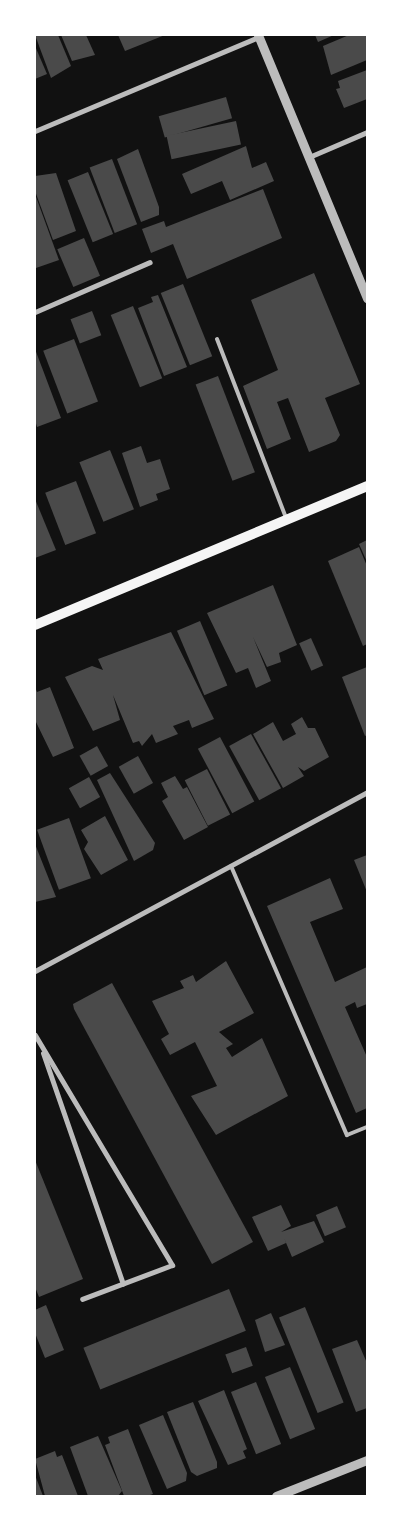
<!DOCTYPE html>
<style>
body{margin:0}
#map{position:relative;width:402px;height:1531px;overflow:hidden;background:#111;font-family:"Open Sans",sans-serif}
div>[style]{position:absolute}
.building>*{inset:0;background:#4a4a4a;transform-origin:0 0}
.service>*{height:4px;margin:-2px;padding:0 2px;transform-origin:2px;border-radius:2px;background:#bcbcbc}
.minor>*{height:5px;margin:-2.5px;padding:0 2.5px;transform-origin:2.5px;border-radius:2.5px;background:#bcbcbc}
.tertiary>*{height:9px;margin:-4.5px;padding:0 4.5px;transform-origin:4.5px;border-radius:4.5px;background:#bcbcbc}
.secondary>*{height:10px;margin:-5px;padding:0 5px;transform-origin:5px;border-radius:5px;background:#f5f5f5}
span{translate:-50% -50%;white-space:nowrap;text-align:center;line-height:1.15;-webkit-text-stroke:4.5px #fff;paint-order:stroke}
.frame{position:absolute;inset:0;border:36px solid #fff;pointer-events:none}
</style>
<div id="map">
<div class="building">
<div style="clip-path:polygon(35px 35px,58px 35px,71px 66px,51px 78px)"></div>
<div style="clip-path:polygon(61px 35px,86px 35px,95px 55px,72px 61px)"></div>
<div style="clip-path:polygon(118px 35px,165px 35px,125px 51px)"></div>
<div style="clip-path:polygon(315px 35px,334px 35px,318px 42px)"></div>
<div style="clip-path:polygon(349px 35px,367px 35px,367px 60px,331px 75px,323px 46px)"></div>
<div style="clip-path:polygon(35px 46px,47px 74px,35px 79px)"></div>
<div style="clip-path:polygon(367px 70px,367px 99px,344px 108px,336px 89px,340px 88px,338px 81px)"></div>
<div style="left:226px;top:97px;width:22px;height:70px;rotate:74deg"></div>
<div style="left:236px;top:121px;width:24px;height:71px;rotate:78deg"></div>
<div style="clip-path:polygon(246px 146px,252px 168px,266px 162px,274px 181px,230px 200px,222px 181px,191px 194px,182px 174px)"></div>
<div style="clip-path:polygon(138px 149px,159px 207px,159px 215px,141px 222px,117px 159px)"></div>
<div style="left:112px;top:159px;width:70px;height:24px;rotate:69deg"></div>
<div style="left:88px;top:172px;width:67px;height:22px;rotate:68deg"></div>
<div style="clip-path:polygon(56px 173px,76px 231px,53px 240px,35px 191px,35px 176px)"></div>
<div style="clip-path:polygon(263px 189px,282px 238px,187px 279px,173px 244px,151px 253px,142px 229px,164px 221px,166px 227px)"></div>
<div style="clip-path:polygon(35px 194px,59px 260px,36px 268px,35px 264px)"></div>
<div style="left:84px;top:238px;width:41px;height:29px;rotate:67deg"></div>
<div style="clip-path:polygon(314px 273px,360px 384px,325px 398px,340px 435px,336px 441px,309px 452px,288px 398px,277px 402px,291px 439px,267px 449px,243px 386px,278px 370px,251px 300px)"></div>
<div style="left:183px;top:284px;width:78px;height:24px;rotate:68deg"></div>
<div style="clip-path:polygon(158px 295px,187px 367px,164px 376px,138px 308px,153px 302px,151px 297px)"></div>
<div style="left:133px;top:306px;width:78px;height:24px;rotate:68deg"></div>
<div style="left:92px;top:311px;width:26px;height:23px;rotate:69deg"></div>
<div style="left:74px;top:339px;width:67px;height:33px;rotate:69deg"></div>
<div style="clip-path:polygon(35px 349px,61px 418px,37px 427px,35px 420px)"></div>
<div style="left:218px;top:376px;width:103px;height:24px;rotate:69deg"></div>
<div style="clip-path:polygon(141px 446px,147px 463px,160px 459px,170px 489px,156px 494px,158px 500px,140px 507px,122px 453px)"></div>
<div style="left:110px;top:450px;width:64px;height:33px;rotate:68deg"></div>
<div style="left:76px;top:481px;width:56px;height:33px;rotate:69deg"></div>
<div style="clip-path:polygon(35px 499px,56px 550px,35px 558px)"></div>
<div style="clip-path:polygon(367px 540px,367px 562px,359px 544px)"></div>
<div style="clip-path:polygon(359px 547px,367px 566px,367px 644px,363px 646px,328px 561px)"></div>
<div style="clip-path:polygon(273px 585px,297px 645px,279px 653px,281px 662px,267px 667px,253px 637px,271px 681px,256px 688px,248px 668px,236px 673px,207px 613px)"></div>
<div style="left:200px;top:621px;width:70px;height:25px;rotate:67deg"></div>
<div style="clip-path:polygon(171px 632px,214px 719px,192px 728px,189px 720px,173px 726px,178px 734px,156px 743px,152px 734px,142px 746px,139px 741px,133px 743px,113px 695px,120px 720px,93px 731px,65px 677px,92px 666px,103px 670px,98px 659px)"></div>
<div style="left:311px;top:638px;width:30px;height:13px;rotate:66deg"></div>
<div style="clip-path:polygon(367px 667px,367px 735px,365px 736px,342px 677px)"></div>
<div style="clip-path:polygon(35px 687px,37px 692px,50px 687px,74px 748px,53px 757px,35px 720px)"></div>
<div style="clip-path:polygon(302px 717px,308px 728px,315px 728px,329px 757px,304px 771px,298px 767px,304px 776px,283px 788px,253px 734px,273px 722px,283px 741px,296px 734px,291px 724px)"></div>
<div style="left:251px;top:734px;width:62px;height:25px;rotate:61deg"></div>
<div style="left:220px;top:737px;width:73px;height:25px;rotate:62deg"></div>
<div style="left:97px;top:746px;width:23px;height:20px;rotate:61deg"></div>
<div style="left:138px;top:756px;width:31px;height:22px;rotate:61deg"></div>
<div style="left:207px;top:769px;width:51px;height:25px;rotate:63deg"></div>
<div style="clip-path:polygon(110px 773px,155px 843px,153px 850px,134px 861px,97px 780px)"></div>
<div style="clip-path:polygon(175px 776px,183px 789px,187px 787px,208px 827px,184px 840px,162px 801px,168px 797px,161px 783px)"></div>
<div style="left:89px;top:777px;width:23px;height:23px;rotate:61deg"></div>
<div style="clip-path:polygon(105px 816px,128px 860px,101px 875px,84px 849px,88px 842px,81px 830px)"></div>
<div style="left:69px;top:818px;width:64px;height:34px;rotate:70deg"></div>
<div style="clip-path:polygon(35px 844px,56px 897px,35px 902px)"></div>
<div style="clip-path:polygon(367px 855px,367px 892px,354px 860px)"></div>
<div style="clip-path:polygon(330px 878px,343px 909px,310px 922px,335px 982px,367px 967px,367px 1004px,357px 1008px,355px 1002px,345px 1007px,367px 1057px,367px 1108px,356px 1113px,267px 906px)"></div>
<div style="clip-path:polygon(226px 961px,254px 1013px,219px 1032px,233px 1044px,226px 1048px,232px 1057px,262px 1038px,288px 1096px,216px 1135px,191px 1096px,217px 1086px,195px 1042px,170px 1055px,161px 1039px,169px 1034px,152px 1001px,184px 988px,180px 981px,193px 975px,196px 982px)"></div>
<div style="clip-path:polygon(112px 983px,253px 1242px,212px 1264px,74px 1009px,73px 1004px)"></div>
<div style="clip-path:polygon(35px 1160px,83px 1279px,39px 1297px,35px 1287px)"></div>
<div style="clip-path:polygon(281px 1205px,291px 1226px,281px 1232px,314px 1221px,324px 1242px,292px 1257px,284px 1238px,286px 1243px,268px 1251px,252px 1217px)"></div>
<div style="left:337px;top:1206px;width:23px;height:23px;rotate:67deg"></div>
<div style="left:229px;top:1289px;width:45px;height:157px;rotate:68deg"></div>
<div style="clip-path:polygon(46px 1305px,64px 1350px,45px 1358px,35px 1333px,35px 1310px)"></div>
<div style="left:305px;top:1307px;width:103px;height:28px;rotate:68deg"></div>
<div style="clip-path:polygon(271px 1313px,285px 1345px,265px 1352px,255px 1320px)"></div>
<div style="clip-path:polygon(357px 1340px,367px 1363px,367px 1408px,356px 1412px,332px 1349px)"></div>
<div style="left:246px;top:1347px;width:20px;height:22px;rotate:70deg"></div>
<div style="left:290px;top:1367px;width:67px;height:27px;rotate:68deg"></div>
<div style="left:256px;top:1382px;width:67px;height:27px;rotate:68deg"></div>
<div style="clip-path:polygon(224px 1390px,247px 1449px,243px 1451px,246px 1458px,228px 1465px,198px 1401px)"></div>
<div style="clip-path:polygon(193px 1402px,217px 1462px,217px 1468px,197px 1476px,191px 1472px,167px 1412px)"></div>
<div style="clip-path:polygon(163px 1415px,187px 1473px,186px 1481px,167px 1489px,139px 1425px)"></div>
<div style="clip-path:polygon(128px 1429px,153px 1494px,147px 1496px,124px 1496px,105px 1445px,110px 1443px,108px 1437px)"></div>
<div style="clip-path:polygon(98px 1436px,122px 1491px,118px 1496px,88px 1496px,70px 1447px)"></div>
<div style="clip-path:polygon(55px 1451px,57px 1457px,62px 1455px,78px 1496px,45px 1496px,35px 1459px)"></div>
<div style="clip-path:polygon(35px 1475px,43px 1496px,35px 1496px)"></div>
</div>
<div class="service">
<div style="left:217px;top:339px;width:192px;rotate:68.9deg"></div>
<div style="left:231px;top:866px;width:293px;rotate:66.7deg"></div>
<div style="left:347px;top:1135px;width:22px;rotate:-22deg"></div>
</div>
<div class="minor">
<div style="left:35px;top:131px;width:243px;rotate:-22.8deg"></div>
<div style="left:309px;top:157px;width:63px;rotate:-23.3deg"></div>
<div style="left:35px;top:312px;width:125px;rotate:-23.5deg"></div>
<div style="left:35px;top:971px;width:377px;rotate:-28.3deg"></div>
<div style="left:35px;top:1035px;width:268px;rotate:59.2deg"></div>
<div style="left:172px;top:1265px;width:96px;rotate:159.3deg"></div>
<div style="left:43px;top:1053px;width:244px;rotate:70.9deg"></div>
</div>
<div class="tertiary">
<div style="left:258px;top:35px;width:285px;rotate:67.5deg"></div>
<div style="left:276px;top:1496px;width:98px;rotate:-21.6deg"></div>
</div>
<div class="secondary">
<div style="left:35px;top:625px;width:360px;rotate:-22.7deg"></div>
</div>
<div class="frame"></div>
</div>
